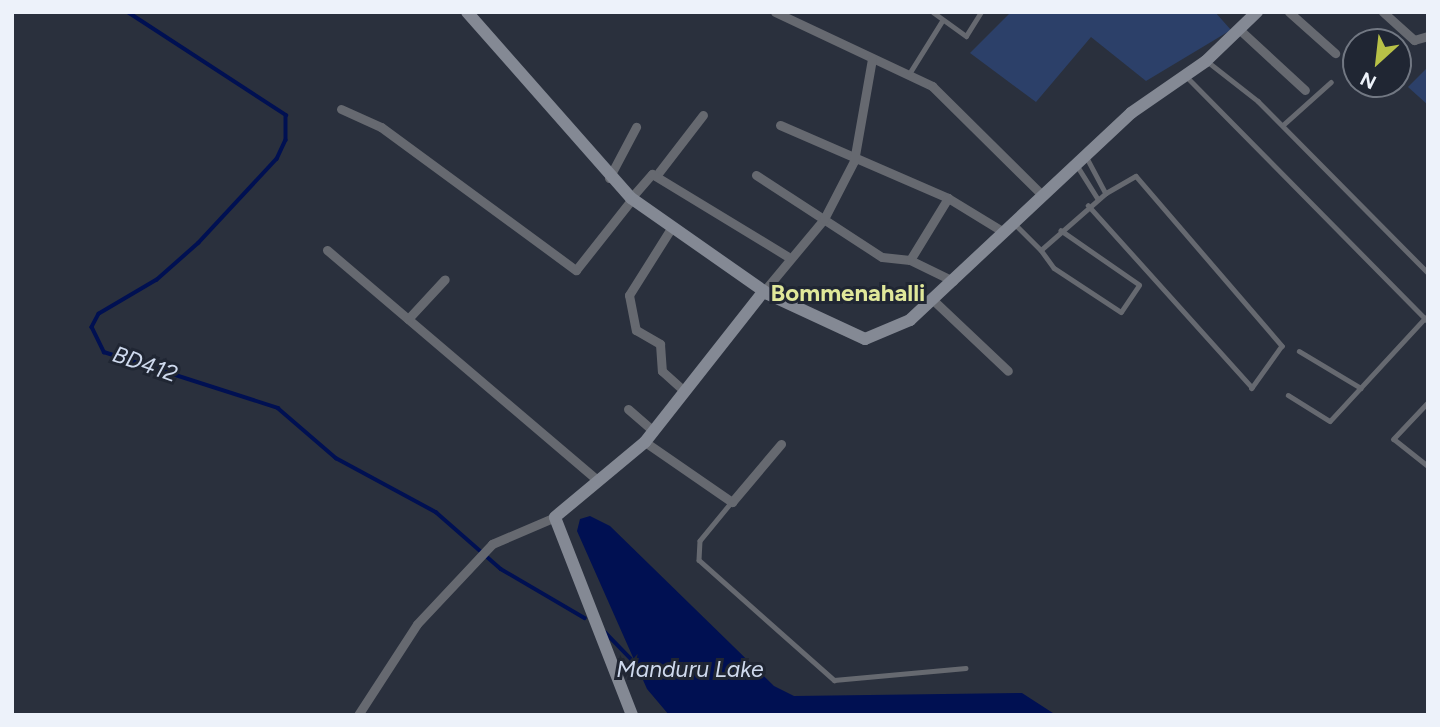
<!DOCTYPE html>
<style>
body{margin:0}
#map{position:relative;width:1440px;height:727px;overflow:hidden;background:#2a303d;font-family:Figtree,sans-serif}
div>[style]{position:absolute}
.green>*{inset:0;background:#2c4069}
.water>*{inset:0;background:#001052}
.stream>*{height:3.5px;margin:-1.75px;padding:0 1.75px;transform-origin:1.75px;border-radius:1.75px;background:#001052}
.service>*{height:4.5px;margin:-2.25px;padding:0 2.25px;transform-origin:2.25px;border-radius:2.25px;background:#666970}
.minor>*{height:9px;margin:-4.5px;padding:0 4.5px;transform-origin:4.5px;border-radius:4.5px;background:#666970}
.secondary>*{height:12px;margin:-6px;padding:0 6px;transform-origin:6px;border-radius:6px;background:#848994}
span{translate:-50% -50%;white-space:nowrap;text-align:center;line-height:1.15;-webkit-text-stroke:6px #202633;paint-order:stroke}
.water-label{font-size:23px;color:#ced9ed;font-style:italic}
.quarter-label{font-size:24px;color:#e0e89a;font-weight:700}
.frame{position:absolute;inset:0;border:14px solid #edf2fa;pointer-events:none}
.north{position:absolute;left:1342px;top:28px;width:70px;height:70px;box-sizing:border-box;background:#202633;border:2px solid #727883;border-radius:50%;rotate:207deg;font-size:19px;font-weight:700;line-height:28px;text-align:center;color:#edf2fa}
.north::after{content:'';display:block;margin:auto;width:24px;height:32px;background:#b8c147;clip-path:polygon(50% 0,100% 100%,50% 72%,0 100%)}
</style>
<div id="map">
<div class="green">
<div style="clip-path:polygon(1011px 12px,1215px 12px,1231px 30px,1146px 81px,1091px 37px,1036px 102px,970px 53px)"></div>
<div style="clip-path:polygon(1428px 67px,1428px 105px,1408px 87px)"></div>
</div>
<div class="water">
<div style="clip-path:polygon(590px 516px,610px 526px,774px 686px,794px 696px,1022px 693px,1056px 715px,669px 715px,647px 689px,577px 531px,580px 519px)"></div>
</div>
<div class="stream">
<div style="left:128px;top:12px;width:189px;rotate:33.1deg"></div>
<div style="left:286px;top:115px;width:25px;rotate:90deg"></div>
<div style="left:286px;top:140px;width:21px;rotate:115deg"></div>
<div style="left:277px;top:159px;width:115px;rotate:132.9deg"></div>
<div style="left:199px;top:243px;width:56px;rotate:138.6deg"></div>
<div style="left:157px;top:280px;width:67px;rotate:149.6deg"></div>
<div style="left:99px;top:314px;width:15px;rotate:118deg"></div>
<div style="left:92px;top:327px;width:28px;rotate:64deg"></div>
<div style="left:104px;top:352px;width:183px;rotate:17.8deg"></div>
<div style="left:278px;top:408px;width:77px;rotate:40.8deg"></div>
<div style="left:336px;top:458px;width:114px;rotate:28.4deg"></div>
<div style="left:436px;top:512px;width:86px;rotate:41.2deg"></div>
<div style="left:501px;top:569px;width:97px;rotate:30.3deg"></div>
<div style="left:605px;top:632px;width:43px;rotate:45.9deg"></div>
</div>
<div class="service">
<div style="left:933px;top:12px;width:41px;rotate:36deg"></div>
<div style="left:966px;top:36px;width:28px;rotate:-58deg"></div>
<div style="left:1207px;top:61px;width:65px;rotate:38.1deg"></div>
<div style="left:1258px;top:101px;width:242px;rotate:45.3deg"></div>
<div style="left:909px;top:74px;width:62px;rotate:-58.1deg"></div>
<div style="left:1188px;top:78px;width:342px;rotate:45.4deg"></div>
<div style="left:1283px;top:125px;width:64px;rotate:-41.9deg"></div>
<div style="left:1087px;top:158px;width:40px;rotate:62deg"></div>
<div style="left:1106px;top:193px;width:34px;rotate:-30deg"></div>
<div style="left:1136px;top:176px;width:224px;rotate:49.3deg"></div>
<div style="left:1282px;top:346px;width:52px;rotate:125.5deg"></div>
<div style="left:1252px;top:388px;width:245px;rotate:-132deg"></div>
<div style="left:1078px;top:167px;width:38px;rotate:58deg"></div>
<div style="left:1015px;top:224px;width:37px;rotate:45deg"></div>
<div style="left:1041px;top:250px;width:86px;rotate:-41.2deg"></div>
<div style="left:1041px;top:250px;width:22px;rotate:54deg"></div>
<div style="left:1054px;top:268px;width:80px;rotate:33.3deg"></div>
<div style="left:1121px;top:312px;width:32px;rotate:-56deg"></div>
<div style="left:1139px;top:285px;width:95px;rotate:-145.3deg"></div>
<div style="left:1299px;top:351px;width:72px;rotate:30.8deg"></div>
<div style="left:1288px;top:395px;width:49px;rotate:31.8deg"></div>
<div style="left:1330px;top:421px;width:140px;rotate:-47.3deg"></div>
<div style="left:1428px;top:403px;width:50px;rotate:133.4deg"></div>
<div style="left:1394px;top:439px;width:43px;rotate:38.5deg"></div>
<div style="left:732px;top:502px;width:50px;rotate:129.4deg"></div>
<div style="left:700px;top:541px;width:19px;rotate:93deg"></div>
<div style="left:699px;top:560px;width:181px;rotate:41.6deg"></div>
<div style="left:834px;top:680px;width:132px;rotate:-5.2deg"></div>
</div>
<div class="minor">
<div style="left:775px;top:12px;width:174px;rotate:25.2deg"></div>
<div style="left:932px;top:86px;width:153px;rotate:44.7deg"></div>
<div style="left:1289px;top:12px;width:62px;rotate:41.7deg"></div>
<div style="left:1383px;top:12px;width:42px;rotate:42.1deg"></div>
<div style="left:1414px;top:40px;width:15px;rotate:-16deg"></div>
<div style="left:1241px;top:31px;width:87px;rotate:42.7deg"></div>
<div style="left:341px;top:109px;width:44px;rotate:24.2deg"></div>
<div style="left:381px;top:127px;width:242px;rotate:36.3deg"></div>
<div style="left:576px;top:270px;width:90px;rotate:-51.7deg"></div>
<div style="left:780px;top:125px;width:183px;rotate:23.5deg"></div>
<div style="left:948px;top:198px;width:63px;rotate:31.4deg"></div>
<div style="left:756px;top:175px;width:150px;rotate:33.1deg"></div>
<div style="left:882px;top:257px;width:28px;rotate:6deg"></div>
<div style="left:910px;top:260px;width:48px;rotate:26deg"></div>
<div style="left:656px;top:176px;width:77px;rotate:-52.4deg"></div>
<div style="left:609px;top:178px;width:58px;rotate:-62.1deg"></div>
<div style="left:631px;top:198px;width:32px;rotate:-49deg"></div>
<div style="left:652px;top:174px;width:158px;rotate:31.3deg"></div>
<div style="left:670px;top:230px;width:77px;rotate:122.2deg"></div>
<div style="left:629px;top:295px;width:36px;rotate:79deg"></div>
<div style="left:636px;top:330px;width:28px;rotate:30deg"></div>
<div style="left:660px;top:344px;width:27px;rotate:86deg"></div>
<div style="left:662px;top:371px;width:31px;rotate:42deg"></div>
<div style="left:327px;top:250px;width:356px;rotate:40.4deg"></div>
<div style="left:910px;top:260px;width:73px;rotate:-58.5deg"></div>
<div style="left:764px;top:291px;width:94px;rotate:-50.2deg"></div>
<div style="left:824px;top:219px;width:65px;rotate:-62.7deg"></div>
<div style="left:854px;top:161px;width:104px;rotate:-80deg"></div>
<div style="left:933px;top:300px;width:103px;rotate:43.4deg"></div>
<div style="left:408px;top:319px;width:54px;rotate:-47.2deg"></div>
<div style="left:628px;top:409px;width:33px;rotate:41deg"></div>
<div style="left:645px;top:442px;width:106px;rotate:34.6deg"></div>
<div style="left:732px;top:502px;width:76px;rotate:-49.8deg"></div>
<div style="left:358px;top:715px;width:108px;rotate:-57deg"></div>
<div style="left:417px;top:624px;width:110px;rotate:-46.8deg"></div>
<div style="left:492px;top:544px;width:69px;rotate:-23.2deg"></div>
</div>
<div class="secondary">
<div style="left:467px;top:12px;width:248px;rotate:48.6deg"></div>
<div style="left:631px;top:198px;width:167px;rotate:35deg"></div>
<div style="left:768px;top:294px;width:107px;rotate:24.9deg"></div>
<div style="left:865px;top:339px;width:49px;rotate:-22.9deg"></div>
<div style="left:910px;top:320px;width:303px;rotate:-43.1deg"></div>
<div style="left:1131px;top:113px;width:91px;rotate:-34.7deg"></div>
<div style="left:1206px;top:61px;width:71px;rotate:-43.9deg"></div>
<div style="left:632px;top:715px;width:212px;rotate:-111.3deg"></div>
<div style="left:555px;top:517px;width:117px;rotate:-39.8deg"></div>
<div style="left:645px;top:442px;width:192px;rotate:-51.8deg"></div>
</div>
<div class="water-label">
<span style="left:145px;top:364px;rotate:19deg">BD412</span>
<span style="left:690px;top:669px">Manduru Lake</span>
</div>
<div class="quarter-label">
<span style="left:848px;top:293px">Bommenahalli</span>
</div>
<div class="frame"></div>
<div class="north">N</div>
</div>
